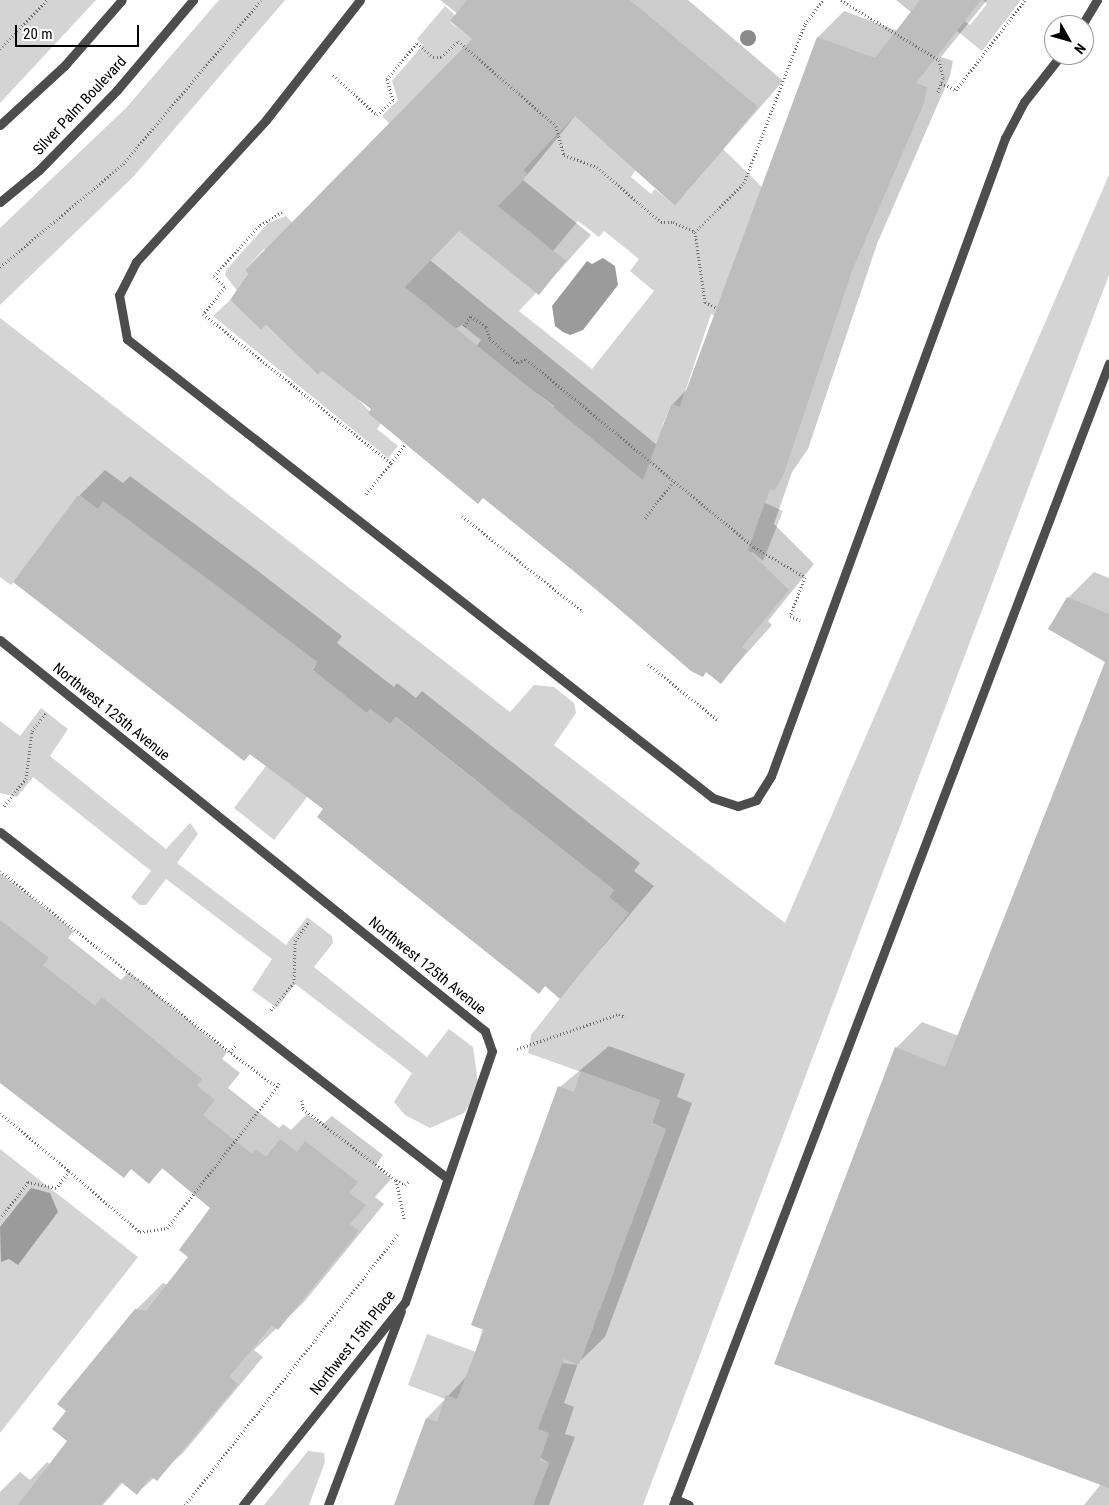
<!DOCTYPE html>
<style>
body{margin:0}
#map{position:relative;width:1109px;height:1505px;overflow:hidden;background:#fff;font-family:"Roboto Condensed",sans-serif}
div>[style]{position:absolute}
.green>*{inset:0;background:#d4d4d4}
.water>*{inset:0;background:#9b9b9b}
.shadow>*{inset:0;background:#0003}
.building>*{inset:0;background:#bdbdbd}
.path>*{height:3px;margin-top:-1.5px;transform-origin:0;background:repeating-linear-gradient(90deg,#6f6f6f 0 1px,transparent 0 3.5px)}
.minor>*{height:9px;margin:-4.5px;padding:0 4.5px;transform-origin:4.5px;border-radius:4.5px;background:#4d4d4d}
.trees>*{width:16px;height:16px;margin:-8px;border-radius:50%;background:#8a8a8a}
span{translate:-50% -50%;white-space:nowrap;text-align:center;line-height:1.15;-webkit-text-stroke:4px #fff;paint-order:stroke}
.street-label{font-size:15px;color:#000}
.north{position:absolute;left:1044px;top:15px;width:50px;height:50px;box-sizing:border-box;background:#fff;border:1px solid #999;border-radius:50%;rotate:128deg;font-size:14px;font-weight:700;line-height:20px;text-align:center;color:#000}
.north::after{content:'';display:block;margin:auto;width:18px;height:22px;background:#000;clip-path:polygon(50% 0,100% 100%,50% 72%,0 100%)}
.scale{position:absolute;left:15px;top:25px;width:124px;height:22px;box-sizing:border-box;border:2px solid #000;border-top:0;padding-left:6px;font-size:15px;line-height:18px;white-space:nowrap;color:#000;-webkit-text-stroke:4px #fff;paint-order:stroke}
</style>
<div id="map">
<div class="green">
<div style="clip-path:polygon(0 0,96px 0,0 103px)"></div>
<div style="clip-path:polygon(219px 0,285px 0,134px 176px,0 305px,0 228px,126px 108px)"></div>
<div style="clip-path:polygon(983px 0,1021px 0,982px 51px,957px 31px,964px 21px,970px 25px,987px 4px)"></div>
<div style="clip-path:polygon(evenodd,445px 6px,455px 15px,450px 22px,470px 37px,475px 30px,637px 168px,631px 177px,651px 194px,655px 189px,675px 206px,723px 149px,763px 188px,718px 317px,711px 314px,680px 407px,671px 404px,662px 427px,765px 503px,783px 511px,763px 561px,752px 552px,746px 559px,534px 431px,554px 406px,475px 348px,481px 340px,462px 325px,384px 367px,359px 400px,381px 423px,377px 429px,398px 446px,388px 458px,213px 316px,230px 300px,261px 330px,266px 325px,318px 375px,500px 188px,509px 195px,528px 175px,523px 170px,541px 151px,397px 131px,382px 116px,398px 100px,392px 81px,423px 45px,417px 39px,445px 6px,578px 221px,599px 237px,604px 231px,639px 259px,630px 271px,654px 291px,592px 369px,519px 311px,566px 261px,553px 251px,578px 221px)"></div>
<div style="clip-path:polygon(1109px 175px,1109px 275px,643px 1505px,533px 1505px,549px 1463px,445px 1399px,408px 1385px,427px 1334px,476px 1352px,579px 1365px,595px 1322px,592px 1307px,600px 1309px,615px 1268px,602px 1262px,631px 1224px,666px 1129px,652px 1123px,660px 1100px,528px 1053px,531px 1035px,628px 913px,609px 897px,614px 890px,525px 820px,481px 797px,487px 789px,396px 717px,390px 724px,370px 709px,303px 793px,307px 797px,274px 840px,234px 808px,266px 766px,317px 662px,103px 502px,98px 509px,79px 495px,11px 585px,0 577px,0 318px,510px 712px,534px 685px,554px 687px,574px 703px,576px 713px,554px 745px,785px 923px)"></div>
<div style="clip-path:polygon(286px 216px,299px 230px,269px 253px,264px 249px,245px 270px,248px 274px,238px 292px,225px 275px,227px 269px,268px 223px)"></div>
<div style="clip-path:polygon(41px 708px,68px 729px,50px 756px,166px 849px,190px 823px,198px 834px,177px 863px,286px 945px,307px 917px,332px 936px,333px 943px,314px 967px,427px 1057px,449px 1029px,473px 1047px,479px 1090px,464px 1113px,430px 1128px,405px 1115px,394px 1102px,412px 1073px,295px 984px,277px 1008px,252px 990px,272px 959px,166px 879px,146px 905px,140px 905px,131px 897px,151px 871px,33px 777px,17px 797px,0 793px,0 721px,20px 736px)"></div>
<div style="clip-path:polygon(0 1149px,138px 1257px,0 1433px)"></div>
<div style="clip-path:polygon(308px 1451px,324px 1453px,325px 1462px,309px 1505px,264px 1505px)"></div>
</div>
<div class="water">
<div style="clip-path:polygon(603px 258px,615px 266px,618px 285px,583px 330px,570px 335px,563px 332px,555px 326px,552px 306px,587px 261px,592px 264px)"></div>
<div style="clip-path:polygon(31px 1188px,50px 1193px,58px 1212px,18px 1265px,9px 1259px,1px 1262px,0 1227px)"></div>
</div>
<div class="shadow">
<div style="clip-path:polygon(440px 0,688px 0,783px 81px,675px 205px,576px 115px,523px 180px,591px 235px,539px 293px,460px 229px,430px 260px,657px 445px,672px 405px,689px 387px,818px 37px,844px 11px,898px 31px,912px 13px,896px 0,987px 0,941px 57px,953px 61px,950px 76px,877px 244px,808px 449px,792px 472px,774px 524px,814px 564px,768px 621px,772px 625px,721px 682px,707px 671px,703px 675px,692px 670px,527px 532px,322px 370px,474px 39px,458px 14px)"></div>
<div style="clip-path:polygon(105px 470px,123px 483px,130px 476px,258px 571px,342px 636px,337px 643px,394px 687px,397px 683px,416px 698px,422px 691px,640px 863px,634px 871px,654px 886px,560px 997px,325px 809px,14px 582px,79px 496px)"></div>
<div style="clip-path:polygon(1094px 572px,1109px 578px,1109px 1505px,1084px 1505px,1101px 1484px,896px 1048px,922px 1022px,959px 1036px,1106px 662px,1068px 598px)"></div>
<div style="clip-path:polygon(0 873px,74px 931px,68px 938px,121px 980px,129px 972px,227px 1052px,222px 1059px,240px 1073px,228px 1088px,279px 1128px,283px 1124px,291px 1130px,307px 1114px,322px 1125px,332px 1116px,383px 1155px,375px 1166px,391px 1179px,375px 1197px,384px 1204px,304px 1302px,254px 1350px,263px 1357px,183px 1453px,137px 1493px,123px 1482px,103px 1505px,0 1505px,0 1492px,20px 1472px,30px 1480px,47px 1462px,51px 1465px,69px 1441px,136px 1310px,163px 1283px,168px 1285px,190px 1257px,211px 1208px,164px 1167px,149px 1182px,132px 1168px,124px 1176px,0 1066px)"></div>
<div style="clip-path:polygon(609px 1046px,685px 1074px,677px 1097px,692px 1103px,605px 1337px,578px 1363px,564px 1403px,574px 1407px,565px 1434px,575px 1437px,549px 1505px,395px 1505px,427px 1418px,468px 1375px,560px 1087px)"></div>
</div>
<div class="building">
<div style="clip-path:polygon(467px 0,630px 0,758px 107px,675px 206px,575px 116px,523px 170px,528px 175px,498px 206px,566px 261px,539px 295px,459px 231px,405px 287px,643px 480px,671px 404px,680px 407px,817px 37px,875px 58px,920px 0,981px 0,916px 83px,927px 87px,924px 103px,852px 271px,783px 476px,774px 491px,770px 489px,748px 550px,789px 590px,742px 647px,747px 651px,721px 684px,706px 672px,703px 677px,691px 671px,596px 589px,483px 498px,478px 504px,368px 413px,371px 409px,322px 371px,318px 375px,266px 325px,261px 330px,230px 300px,248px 274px,245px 270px,472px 39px,450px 21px)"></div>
<div style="clip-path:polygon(78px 495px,98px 509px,103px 501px,232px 597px,317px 662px,312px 669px,367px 713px,370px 709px,390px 724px,395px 717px,614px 890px,609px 897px,629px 913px,560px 999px,545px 986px,539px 994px,317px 817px,323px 809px,250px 754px,244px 761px,13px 582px)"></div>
<div style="clip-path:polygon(1067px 597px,1109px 614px,1109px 1488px,774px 1364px,895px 1047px,945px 1067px,1105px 662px,1048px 629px)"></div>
<div style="clip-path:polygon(0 920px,49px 958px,43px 965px,95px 1006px,102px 997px,202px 1079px,197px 1086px,215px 1100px,203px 1115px,252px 1154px,256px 1149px,266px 1157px,280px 1139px,297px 1152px,305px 1141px,358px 1182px,349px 1193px,366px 1205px,350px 1224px,359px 1231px,278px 1330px,272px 1325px,229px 1377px,238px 1384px,157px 1481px,151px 1476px,137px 1495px,121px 1482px,101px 1505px,18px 1505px,67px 1441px,52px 1429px,66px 1411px,57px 1404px,135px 1309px,146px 1311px,188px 1257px,179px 1250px,210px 1208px,162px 1168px,149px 1184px,131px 1169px,124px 1178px,0 1083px)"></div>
<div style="clip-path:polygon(581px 1071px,660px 1100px,652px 1124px,666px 1129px,579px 1365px,564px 1359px,538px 1429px,549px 1433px,540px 1460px,549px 1463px,533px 1505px,394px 1505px,426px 1418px,437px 1422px,446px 1395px,457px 1399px,484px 1330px,471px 1325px,558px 1086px,574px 1092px)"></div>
</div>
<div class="path">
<div style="left:841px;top:0;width:115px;rotate:31.5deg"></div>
<div style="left:939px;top:60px;width:18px;rotate:77deg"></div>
<div style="left:943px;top:78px;width:15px;rotate:110deg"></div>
<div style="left:0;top:49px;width:68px;rotate:-46.2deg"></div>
<div style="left:333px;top:75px;width:59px;rotate:42.3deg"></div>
<div style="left:377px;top:115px;width:22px;rotate:-43deg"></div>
<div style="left:393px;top:100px;width:22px;rotate:-106deg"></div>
<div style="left:387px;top:79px;width:47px;rotate:-50.2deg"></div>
<div style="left:417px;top:43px;width:21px;rotate:41deg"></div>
<div style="left:433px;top:57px;width:8px"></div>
<div style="left:441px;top:57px;width:23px;rotate:-43deg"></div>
<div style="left:458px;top:41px;width:130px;rotate:40.9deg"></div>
<div style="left:556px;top:126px;width:30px;rotate:75deg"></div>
<div style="left:564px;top:155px;width:35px;rotate:20deg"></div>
<div style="left:597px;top:167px;width:84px;rotate:40.7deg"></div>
<div style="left:661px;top:222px;width:12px"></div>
<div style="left:673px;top:222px;width:24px;rotate:24deg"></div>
<div style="left:695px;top:232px;width:69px;rotate:-45deg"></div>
<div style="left:744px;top:183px;width:170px;rotate:-69deg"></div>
<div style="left:805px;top:24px;width:30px;rotate:-53deg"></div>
<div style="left:941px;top:83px;width:17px;rotate:25deg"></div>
<div style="left:956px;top:90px;width:113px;rotate:-52.5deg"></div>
<div style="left:282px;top:212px;width:27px;rotate:149deg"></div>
<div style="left:259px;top:226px;width:67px;rotate:132deg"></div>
<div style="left:214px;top:276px;width:16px;rotate:45deg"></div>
<div style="left:225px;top:287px;width:35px;rotate:129deg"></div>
<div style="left:203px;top:314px;width:240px;rotate:38.4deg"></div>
<div style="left:391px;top:463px;width:24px;rotate:-52deg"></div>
<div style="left:695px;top:232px;width:71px;rotate:81.9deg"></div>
<div style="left:705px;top:302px;width:13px;rotate:27deg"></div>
<div style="left:0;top:267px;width:160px;rotate:-39.9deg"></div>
<div style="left:123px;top:164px;width:214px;rotate:-49.9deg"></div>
<div style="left:464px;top:326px;width:12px;rotate:-55deg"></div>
<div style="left:471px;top:316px;width:19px;rotate:36deg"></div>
<div style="left:486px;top:327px;width:13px;rotate:72deg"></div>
<div style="left:490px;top:339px;width:37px;rotate:41deg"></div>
<div style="left:518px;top:363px;width:9px;rotate:-27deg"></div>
<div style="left:526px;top:359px;width:296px;rotate:39.5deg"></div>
<div style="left:754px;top:547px;width:59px;rotate:30.5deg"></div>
<div style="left:805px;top:577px;width:42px;rotate:111deg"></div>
<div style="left:790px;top:616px;width:11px;rotate:22deg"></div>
<div style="left:366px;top:494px;width:40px;rotate:-51deg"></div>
<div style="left:462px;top:516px;width:154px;rotate:38.4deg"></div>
<div style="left:645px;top:518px;width:46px;rotate:-52.1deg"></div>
<div style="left:648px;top:664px;width:91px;rotate:38.8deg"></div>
<div style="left:4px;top:806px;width:35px;rotate:-51deg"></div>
<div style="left:26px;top:779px;width:48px;rotate:-82.9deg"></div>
<div style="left:32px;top:731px;width:24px;rotate:-52deg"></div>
<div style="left:0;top:871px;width:293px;rotate:38.2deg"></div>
<div style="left:230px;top:1052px;width:8px;rotate:-50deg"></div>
<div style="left:271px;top:1010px;width:35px;rotate:-50deg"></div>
<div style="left:294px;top:983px;width:42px;rotate:-88.6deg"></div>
<div style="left:295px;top:941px;width:24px;rotate:-54deg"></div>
<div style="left:517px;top:1049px;width:108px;rotate:-18.9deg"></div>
<div style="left:619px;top:1014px;width:7px;rotate:27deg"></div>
<div style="left:277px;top:1087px;width:7px;rotate:-63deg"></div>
<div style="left:302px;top:1100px;width:9px;rotate:84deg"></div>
<div style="left:303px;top:1109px;width:117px;rotate:37.4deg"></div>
<div style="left:396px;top:1180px;width:40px;rotate:78deg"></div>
<div style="left:0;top:1113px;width:90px;rotate:40deg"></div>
<div style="left:69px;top:1171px;width:21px;rotate:127deg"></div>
<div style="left:56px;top:1188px;width:29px;rotate:-168deg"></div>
<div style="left:28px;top:1182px;width:46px;rotate:127.1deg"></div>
<div style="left:69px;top:1171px;width:94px;rotate:40.7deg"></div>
<div style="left:140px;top:1232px;width:27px;rotate:-8deg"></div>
<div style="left:167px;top:1228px;width:179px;rotate:-52deg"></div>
<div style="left:277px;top:1087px;width:59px;rotate:-143.3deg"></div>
<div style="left:396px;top:1180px;width:10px;rotate:29deg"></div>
<div style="left:405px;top:1185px;width:6px;rotate:-39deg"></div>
<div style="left:185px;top:1505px;width:345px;rotate:-51.8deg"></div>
</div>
<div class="minor">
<div style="left:360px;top:0;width:152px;rotate:128.1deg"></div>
<div style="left:266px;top:120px;width:193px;rotate:132.5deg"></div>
<div style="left:136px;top:262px;width:37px;rotate:117deg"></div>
<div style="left:119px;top:295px;width:45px;rotate:79.7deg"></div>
<div style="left:127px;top:339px;width:744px;rotate:38.07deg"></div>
<div style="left:713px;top:798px;width:26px;rotate:18deg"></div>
<div style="left:738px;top:806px;width:19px;rotate:-18deg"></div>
<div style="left:756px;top:800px;width:28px;rotate:-58deg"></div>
<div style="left:771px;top:776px;width:680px;rotate:-69.86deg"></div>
<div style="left:1005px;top:138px;width:41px;rotate:-62.2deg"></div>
<div style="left:1024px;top:102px;width:60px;rotate:-51.8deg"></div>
<div style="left:1082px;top:25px;width:29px;rotate:-59deg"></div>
<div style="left:0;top:125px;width:88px;rotate:-42.7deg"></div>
<div style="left:65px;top:65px;width:86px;rotate:-48.8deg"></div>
<div style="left:0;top:202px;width:50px;rotate:-39.4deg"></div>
<div style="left:39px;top:170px;width:112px;rotate:-45.7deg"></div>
<div style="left:117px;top:90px;width:118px;rotate:-49.8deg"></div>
<div style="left:0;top:640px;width:623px;rotate:38.88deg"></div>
<div style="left:485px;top:1031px;width:21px;rotate:71deg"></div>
<div style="left:492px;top:1051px;width:266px;rotate:109.1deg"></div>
<div style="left:405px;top:1302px;width:260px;rotate:128.6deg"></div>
<div style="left:0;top:832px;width:565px;rotate:37.74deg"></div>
<div style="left:675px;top:1499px;width:15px;rotate:23deg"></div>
<div style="left:328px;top:1505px;width:207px;rotate:-69.4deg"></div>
<div style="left:673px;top:1505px;width:1222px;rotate:-69.1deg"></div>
</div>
<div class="trees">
<div style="left:748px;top:38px"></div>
</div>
<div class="street-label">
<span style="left:80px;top:106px;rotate:-47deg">Silver Palm Boulevard</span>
<span style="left:111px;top:712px;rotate:39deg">Northwest 125th Avenue</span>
<span style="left:427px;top:966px;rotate:39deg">Northwest 125th Avenue</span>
<span style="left:353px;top:1343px;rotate:-52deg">Northwest 15th Place</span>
</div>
<div class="north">N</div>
<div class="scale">20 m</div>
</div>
